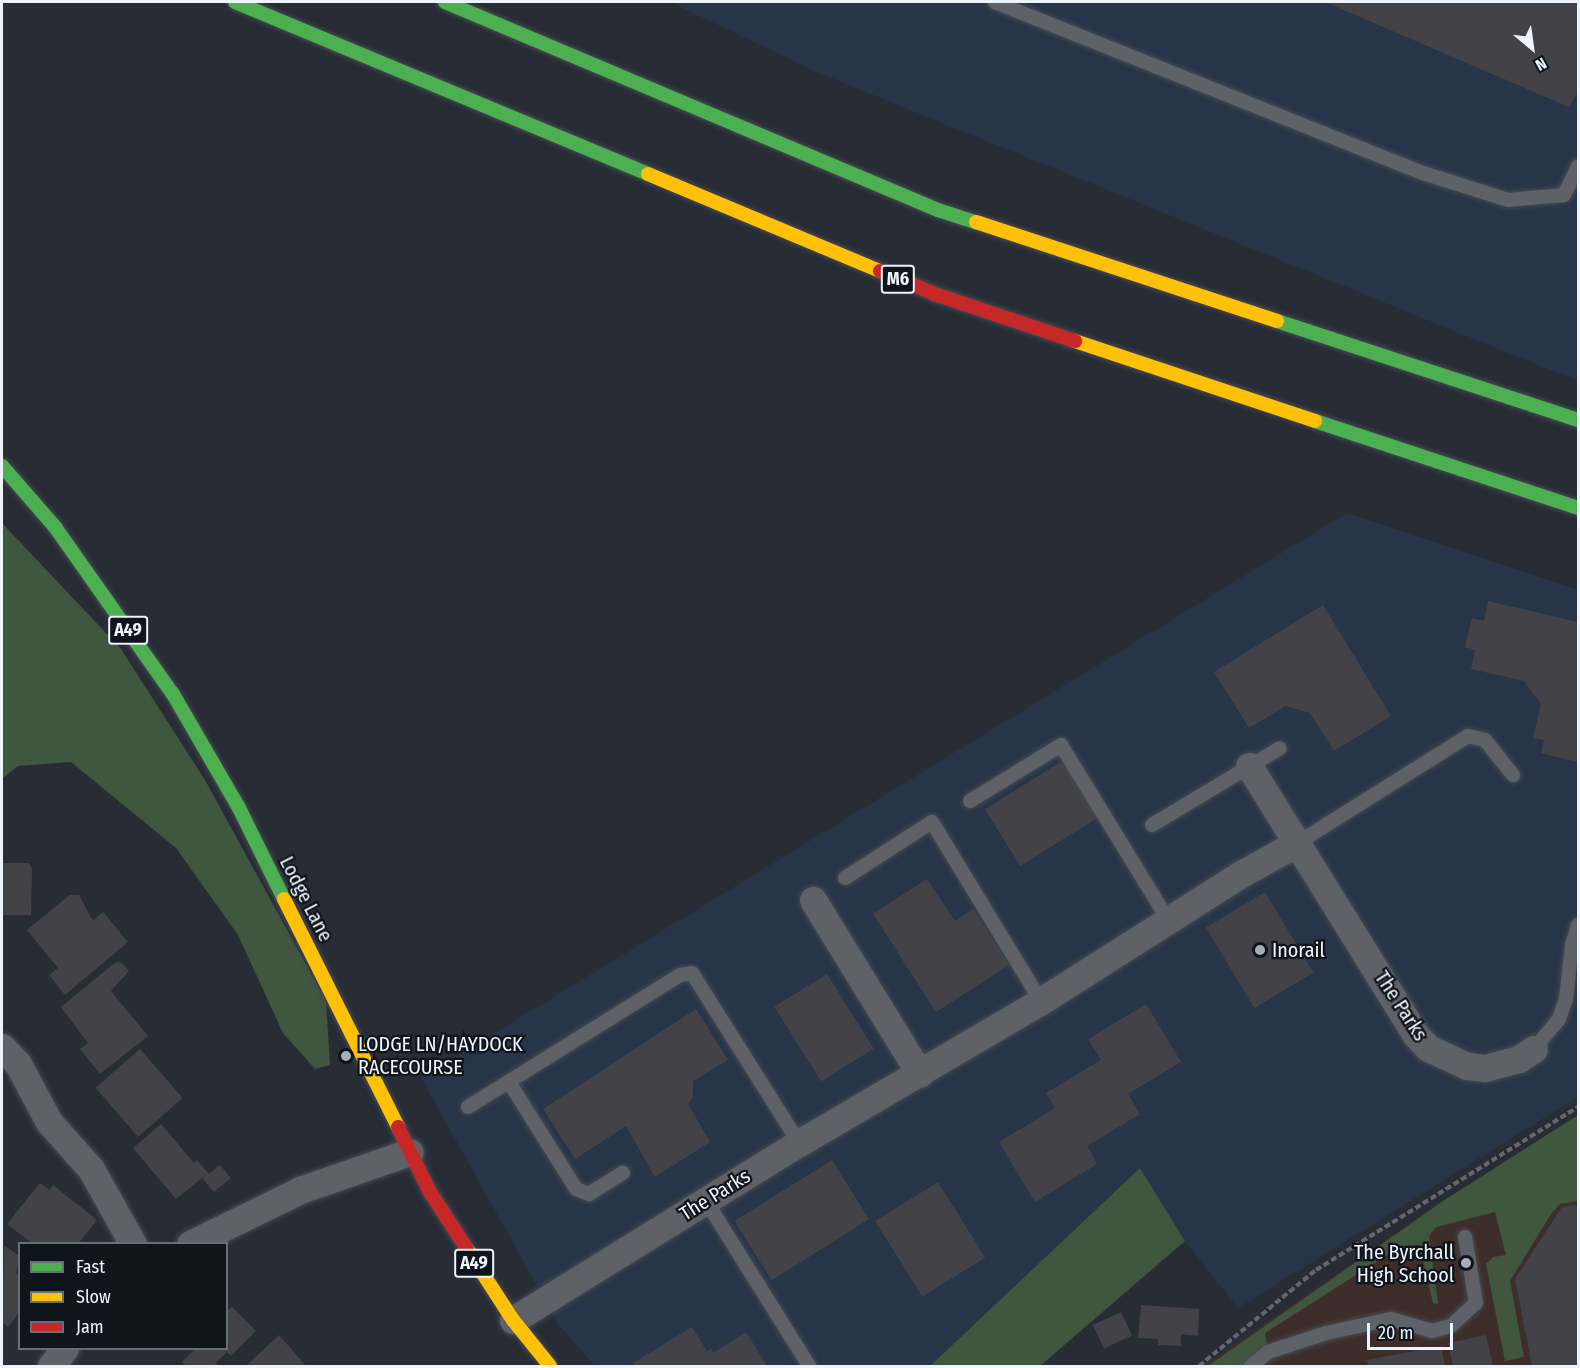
<!DOCTYPE html>
<style>
body{margin:0}
#map{position:relative;width:1580px;height:1368px;overflow:hidden;background:#282d35;font-family:"Fira Sans Condensed",sans-serif}
div>[style]{position:absolute}
.built>*{inset:0;background:#283548}
.education>*{inset:0;background:#3e2e2b}
.green>*{inset:0;background:#40563e}
.building>*{inset:0;background:#434249;transform-origin:0 0}
.path>*{height:4px;margin-top:-2px;transform-origin:0;background:repeating-linear-gradient(90deg,#63676d 0 6px,transparent 0 9px)}
.roads{filter:drop-shadow(0 0 2px #464a52) drop-shadow(0 0 2px #464a52)}
.lane>*{height:14px;margin:-7px;padding:0 7px;transform-origin:7px;border-radius:7px;background:#5e6268}
.street>*{height:27px;margin:-13.5px;padding:0 13.5px;transform-origin:13.5px;border-radius:13.5px;background:#5e6268}
.fast>*{height:14px;margin:-7px;padding:0 7px;transform-origin:7px;border-radius:7px;background:#4caf50}
.slow>*{height:14px;margin:-7px;padding:0 7px;transform-origin:7px;border-radius:7px;background:#ffc107}
.jam>*{height:14px;margin:-7px;padding:0 7px;transform-origin:7px;border-radius:7px;background:#c62828}
.dots>*{width:16px;height:16px;translate:-50% -50%;box-sizing:border-box;border:3px solid #10141b;border-radius:50%}
span{translate:-50% -50%;white-space:nowrap;text-align:center;line-height:1.15;-webkit-text-stroke:4.5px #10141b;paint-order:stroke}
.shield-label span{padding:2px 4px;background:#10141b;border:2px solid;border-radius:4px;-webkit-text-stroke-width:0}
.shield-label{font-size:18px;color:#edf4fe;font-weight:700}
.street-label{font-size:20px;color:#edf4fe}
.poi-label{font-size:20px;color:#edf4fe}
.left{translate:0 -50%;text-align:left}
.right{translate:-100% -50%;text-align:right}
.frame{position:absolute;inset:0;border:3px solid #edf4fe;pointer-events:none}
.legend{position:absolute;left:18px;top:1242px;width:210px;height:108px;box-sizing:border-box;background:#10141b;border:2px solid #686e76;margin:0;padding:8px 10px;list-style:none;font-size:18px;color:#edf4fe}
.legend li{display:flex;align-items:center;gap:12px;height:30px}
.legend b{width:30px;border:2px solid #686e76}
.north{position:absolute;left:1502px;top:18px;width:60px;height:60px;-webkit-text-stroke:4px #10141b;paint-order:stroke;rotate:151deg;font-size:16px;font-weight:700;line-height:24px;text-align:center;color:#edf4fe}
.north::after{content:'';display:block;margin:auto;width:21px;height:27px;background:#edf4fe;clip-path:polygon(50% 0,100% 100%,50% 72%,0 100%)}
.scale{position:absolute;left:1367px;top:1323px;width:86px;height:27px;box-sizing:border-box;border:3px solid #edf4fe;border-top:0;padding-left:8px;font-size:18px;line-height:21px;white-space:nowrap;color:#edf4fe;-webkit-text-stroke:4px #10141b;paint-order:stroke}
</style>
<div id="map">
<div class="built">
<div style="clip-path:polygon(670px 2px,1578px 2px,1578px 381px,812px 70px)"></div>
<div style="clip-path:polygon(1347px 513px,1578px 590px,1578px 1097px,1238px 1308px,1185px 1241px,1140px 1168px,930px 1366px,595px 1366px,559px 1325px,421px 1078px)"></div>
</div>
<div class="education">
<div style="clip-path:polygon(1578px 1115px,1578px 1366px,1203px 1366px,1443px 1201px)"></div>
</div>
<div class="green">
<div style="clip-path:polygon(2px 523px,121px 649px,205px 780px,326px 1001px,330px 1065px,315px 1069px,283px 1033px,238px 935px,176px 848px,71px 762px,18px 766px,2px 779px)"></div>
<div style="clip-path:polygon(1578px 1115px,1578px 1201px,1560px 1204px,1551px 1214px,1510px 1281px,1524px 1357px,1505px 1361px,1486px 1264px,1493px 1257px,1506px 1255px,1495px 1212px,1436px 1227px,1429px 1236px,1438px 1304px,1433px 1303px,1419px 1244px,1392px 1252px,1265px 1333px,1267px 1344px,1242px 1366px,1208px 1366px,1443px 1201px)"></div>
<div style="clip-path:polygon(1140px 1168px,1185px 1241px,1040px 1366px,930px 1366px)"></div>
</div>
<div class="building">
<div style="clip-path:polygon(1325px 2px,1578px 2px,1578px 91px,1569px 107px)"></div>
<div style="clip-path:polygon(1488px 601px,1578px 622px,1578px 762px,1541px 753px,1544px 740px,1533px 738px,1541px 704px,1524px 681px,1471px 669px,1475px 650px,1465px 647px,1472px 618px,1484px 621px)"></div>
<div style="clip-path:polygon(1323px 605px,1391px 716px,1334px 751px,1310px 713px,1286px 706px,1249px 728px,1214px 672px)"></div>
<div style="left:1062px;top:761px;width:67px;height:91px;rotate:58deg"></div>
<div style="clip-path:polygon(2px 863px,29px 863px,32px 869px,31px 915px,2px 915px)"></div>
<div style="clip-path:polygon(927px 879px,955px 921px,973px 909px,1009px 965px,936px 1012px,873px 914px)"></div>
<div style="left:1265px;top:892px;width:94px;height:69px;rotate:59deg"></div>
<div style="clip-path:polygon(70px 895px,79px 895px,93px 921px,103px 912px,128px 942px,65px 995px,49px 975px,58px 968px,27px 930px)"></div>
<div style="clip-path:polygon(116px 962px,122px 963px,129px 971px,111px 991px,148px 1036px,100px 1074px,80px 1049px,88px 1043px,61px 1007px)"></div>
<div style="left:827px;top:974px;width:88px;height:62px;rotate:58deg"></div>
<div style="clip-path:polygon(1146px 1004px,1181px 1062px,1128px 1094px,1140px 1114px,1087px 1146px,1097px 1164px,1035px 1202px,999px 1142px,1055px 1108px,1046px 1093px,1101px 1060px,1088px 1039px)"></div>
<div style="clip-path:polygon(696px 1009px,728px 1060px,693px 1081px,693px 1098px,688px 1104px,710px 1142px,655px 1177px,626px 1126px,575px 1159px,543px 1109px)"></div>
<div style="left:140px;top:1049px;width:65px;height:59px;rotate:49deg"></div>
<div style="clip-path:polygon(161px 1124px,194px 1163px,197px 1160px,209px 1174px,220px 1165px,231px 1178px,214px 1192px,202px 1178px,176px 1199px,133px 1148px)"></div>
<div style="left:832px;top:1160px;width:70px;height:115px;rotate:58deg"></div>
<div style="left:938px;top:1182px;width:89px;height:74px;rotate:58deg"></div>
<div style="clip-path:polygon(40px 1183px,50px 1190px,53px 1185px,97px 1220px,78px 1244px,33px 1244px,7px 1224px)"></div>
<div style="clip-path:polygon(1578px 1205px,1578px 1366px,1532px 1366px,1515px 1279px,1562px 1207px)"></div>
<div style="clip-path:polygon(4px 1245px,20px 1257px,16px 1273px,20px 1276px,20px 1311px,8px 1327px,2px 1322px)"></div>
<div style="clip-path:polygon(1141px 1305px,1199px 1309px,1198px 1336px,1181px 1334px,1181px 1346px,1158px 1345px,1158px 1339px,1138px 1338px)"></div>
<div style="clip-path:polygon(232px 1307px,256px 1331px,231px 1356px,227px 1352px,215px 1363px,219px 1366px,186px 1366px,182px 1362px,196px 1348px,226px 1348px,226px 1312px)"></div>
<div style="left:1121px;top:1312px;width:26px;height:31px;rotate:65deg"></div>
<div style="clip-path:polygon(692px 1327px,707px 1351px,711px 1348px,713px 1353px,746px 1332px,767px 1366px,635px 1366px,633px 1363px)"></div>
<div style="clip-path:polygon(279px 1335px,306px 1366px,246px 1366px)"></div>
<div style="clip-path:polygon(1486px 1335px,1493px 1366px,1453px 1366px,1448px 1343px)"></div>
<div style="clip-path:polygon(1441px 1346px,1445px 1366px,1369px 1366px,1367px 1360px)"></div>
</div>
<div class="path">
<div style="left:1199px;top:1366px;width:151px;rotate:-39.4deg"></div>
<div style="left:1316px;top:1270px;width:309px;rotate:-31.9deg"></div>
</div>
<div class="roads">
<div class="lane">
<div style="left:995px;top:2px;width:461px;rotate:21.8deg"></div>
<div style="left:1423px;top:173px;width:89px;rotate:17.6deg"></div>
<div style="left:1508px;top:200px;width:56px;rotate:-5.1deg"></div>
<div style="left:1564px;top:195px;width:32px;rotate:-64deg"></div>
<div style="left:970px;top:801px;width:107px;rotate:-31.6deg"></div>
<div style="left:1061px;top:745px;width:206px;rotate:58.5deg"></div>
<div style="left:1152px;top:825px;width:149px;rotate:-31deg"></div>
<div style="left:1299px;top:842px;width:199px;rotate:-32.1deg"></div>
<div style="left:1468px;top:736px;width:17px;rotate:13deg"></div>
<div style="left:1485px;top:740px;width:45px;rotate:51.3deg"></div>
<div style="left:845px;top:878px;width:103px;rotate:-32.8deg"></div>
<div style="left:932px;top:822px;width:210px;rotate:58.7deg"></div>
<div style="left:1534px;top:1049px;width:39px;rotate:-50deg"></div>
<div style="left:1559px;top:1019px;width:21px;rotate:-71deg"></div>
<div style="left:1566px;top:999px;width:54px;rotate:-83.7deg"></div>
<div style="left:1572px;top:945px;width:21px;rotate:-73deg"></div>
<div style="left:509px;top:1082px;width:126px;rotate:57.9deg"></div>
<div style="left:576px;top:1189px;width:14px;rotate:21deg"></div>
<div style="left:589px;top:1194px;width:40px;rotate:-32deg"></div>
<div style="left:468px;top:1107px;width:250px;rotate:-31.9deg"></div>
<div style="left:680px;top:975px;width:12px;rotate:-9deg"></div>
<div style="left:692px;top:973px;width:201px;rotate:57.8deg"></div>
<div style="left:706px;top:1201px;width:195px;rotate:58deg"></div>
<div style="left:1251px;top:1366px;width:22px;rotate:-39deg"></div>
<div style="left:1268px;top:1352px;width:61px;rotate:-18.1deg"></div>
<div style="left:1326px;top:1333px;width:66px;rotate:-12.2deg"></div>
<div style="left:1391px;top:1319px;width:43px;rotate:16.3deg"></div>
<div style="left:1432px;top:1331px;width:20px;rotate:-15deg"></div>
<div style="left:1451px;top:1326px;width:34px;rotate:-43deg"></div>
<div style="left:1476px;top:1303px;width:67px;rotate:-99.5deg"></div>
</div>
<div class="street">
<div style="left:1249px;top:766px;width:317px;rotate:58.2deg"></div>
<div style="left:1416px;top:1035px;width:18px;rotate:47deg"></div>
<div style="left:1428px;top:1048px;width:43px;rotate:24.8deg"></div>
<div style="left:1467px;top:1066px;width:18px;rotate:6deg"></div>
<div style="left:1485px;top:1068px;width:35px;rotate:-15deg"></div>
<div style="left:1519px;top:1059px;width:18px;rotate:-34deg"></div>
<div style="left:813px;top:900px;width:204px;rotate:58.4deg"></div>
<div style="left:2px;top:1047px;width:23px;rotate:47deg"></div>
<div style="left:18px;top:1064px;width:66px;rotate:61.9deg"></div>
<div style="left:49px;top:1122px;width:63px;rotate:48.2deg"></div>
<div style="left:91px;top:1169px;width:86px;rotate:60.8deg"></div>
<div style="left:190px;top:1244px;width:123px;rotate:-26.1deg"></div>
<div style="left:300px;top:1190px;width:116px;rotate:-19.1deg"></div>
<div style="left:513px;top:1320px;width:336px;rotate:-31.8deg"></div>
<div style="left:799px;top:1143px;width:281px;rotate:-30.4deg"></div>
<div style="left:1041px;top:1001px;width:239px;rotate:-32.4deg"></div>
<div style="left:1243px;top:873px;width:64px;rotate:-29deg"></div>
<div style="left:51px;top:1366px;width:23px;rotate:-52deg"></div>
</div>
<div class="fast">
<div style="left:235px;top:2px;width:447px;rotate:22.6deg"></div>
<div style="left:445px;top:2px;width:535px;rotate:22.88deg"></div>
<div style="left:938px;top:210px;width:40px;rotate:18deg"></div>
<div style="left:1277px;top:321px;width:317px;rotate:18.2deg"></div>
<div style="left:1315px;top:421px;width:277px;rotate:18.3deg"></div>
<div style="left:2px;top:466px;width:81px;rotate:49deg"></div>
<div style="left:55px;top:527px;width:204px;rotate:54.8deg"></div>
<div style="left:173px;top:694px;width:129px;rotate:59.9deg"></div>
<div style="left:238px;top:806px;width:104px;rotate:63.7deg"></div>
</div>
<div class="slow">
<div style="left:648px;top:174px;width:251px;rotate:22.7deg"></div>
<div style="left:976px;top:222px;width:317px;rotate:18.2deg"></div>
<div style="left:1075px;top:341px;width:253px;rotate:18.4deg"></div>
<div style="left:284px;top:899px;width:255px;rotate:63.4deg"></div>
<div style="left:467px;top:1249px;width:85px;rotate:57.1deg"></div>
<div style="left:513px;top:1320px;width:59px;rotate:51.2deg"></div>
</div>
<div class="jam">
<div style="left:880px;top:271px;width:60px;rotate:22.7deg"></div>
<div style="left:935px;top:294px;width:148px;rotate:18.6deg"></div>
<div style="left:398px;top:1127px;width:72px;rotate:63.8deg"></div>
<div style="left:430px;top:1192px;width:68px;rotate:57deg"></div>
</div>
</div>
<div class="dots">
<div style="left:1260px;top:950px;background:#a8aeb8"></div>
<div style="left:346px;top:1056px;background:#a8aeb8"></div>
<div style="left:1466px;top:1263px;background:#a8aeb8"></div>
</div>
<div class="shield-label">
<span style="left:898px;top:279px">M6</span>
<span style="left:128px;top:630px">A49</span>
<span style="left:474px;top:1263px">A49</span>
</div>
<div class="street-label">
<span style="left:306px;top:899px;rotate:63deg">Lodge Lane</span>
<span style="left:1401px;top:1006px;rotate:57deg">The Parks</span>
<span style="left:715px;top:1195px;rotate:-32deg">The Parks</span>
</div>
<div class="poi-label">
<span class="left" style="left:1272px;top:950px">Inorail</span>
<span class="left" style="left:358px;top:1056px">LODGE LN/HAYDOCK<br>RACECOURSE</span>
<span class="right" style="left:1454px;top:1264px">The Byrchall<br>High School</span>
</div>
<div class="frame"></div>
<ul class="legend">
<li><b style="height:8px;background:#4caf50"></b>Fast</li>
<li><b style="height:8px;background:#ffc107"></b>Slow</li>
<li><b style="height:8px;background:#c62828"></b>Jam</li>
</ul>
<div class="north">N</div>
<div class="scale">20 m</div>
</div>
